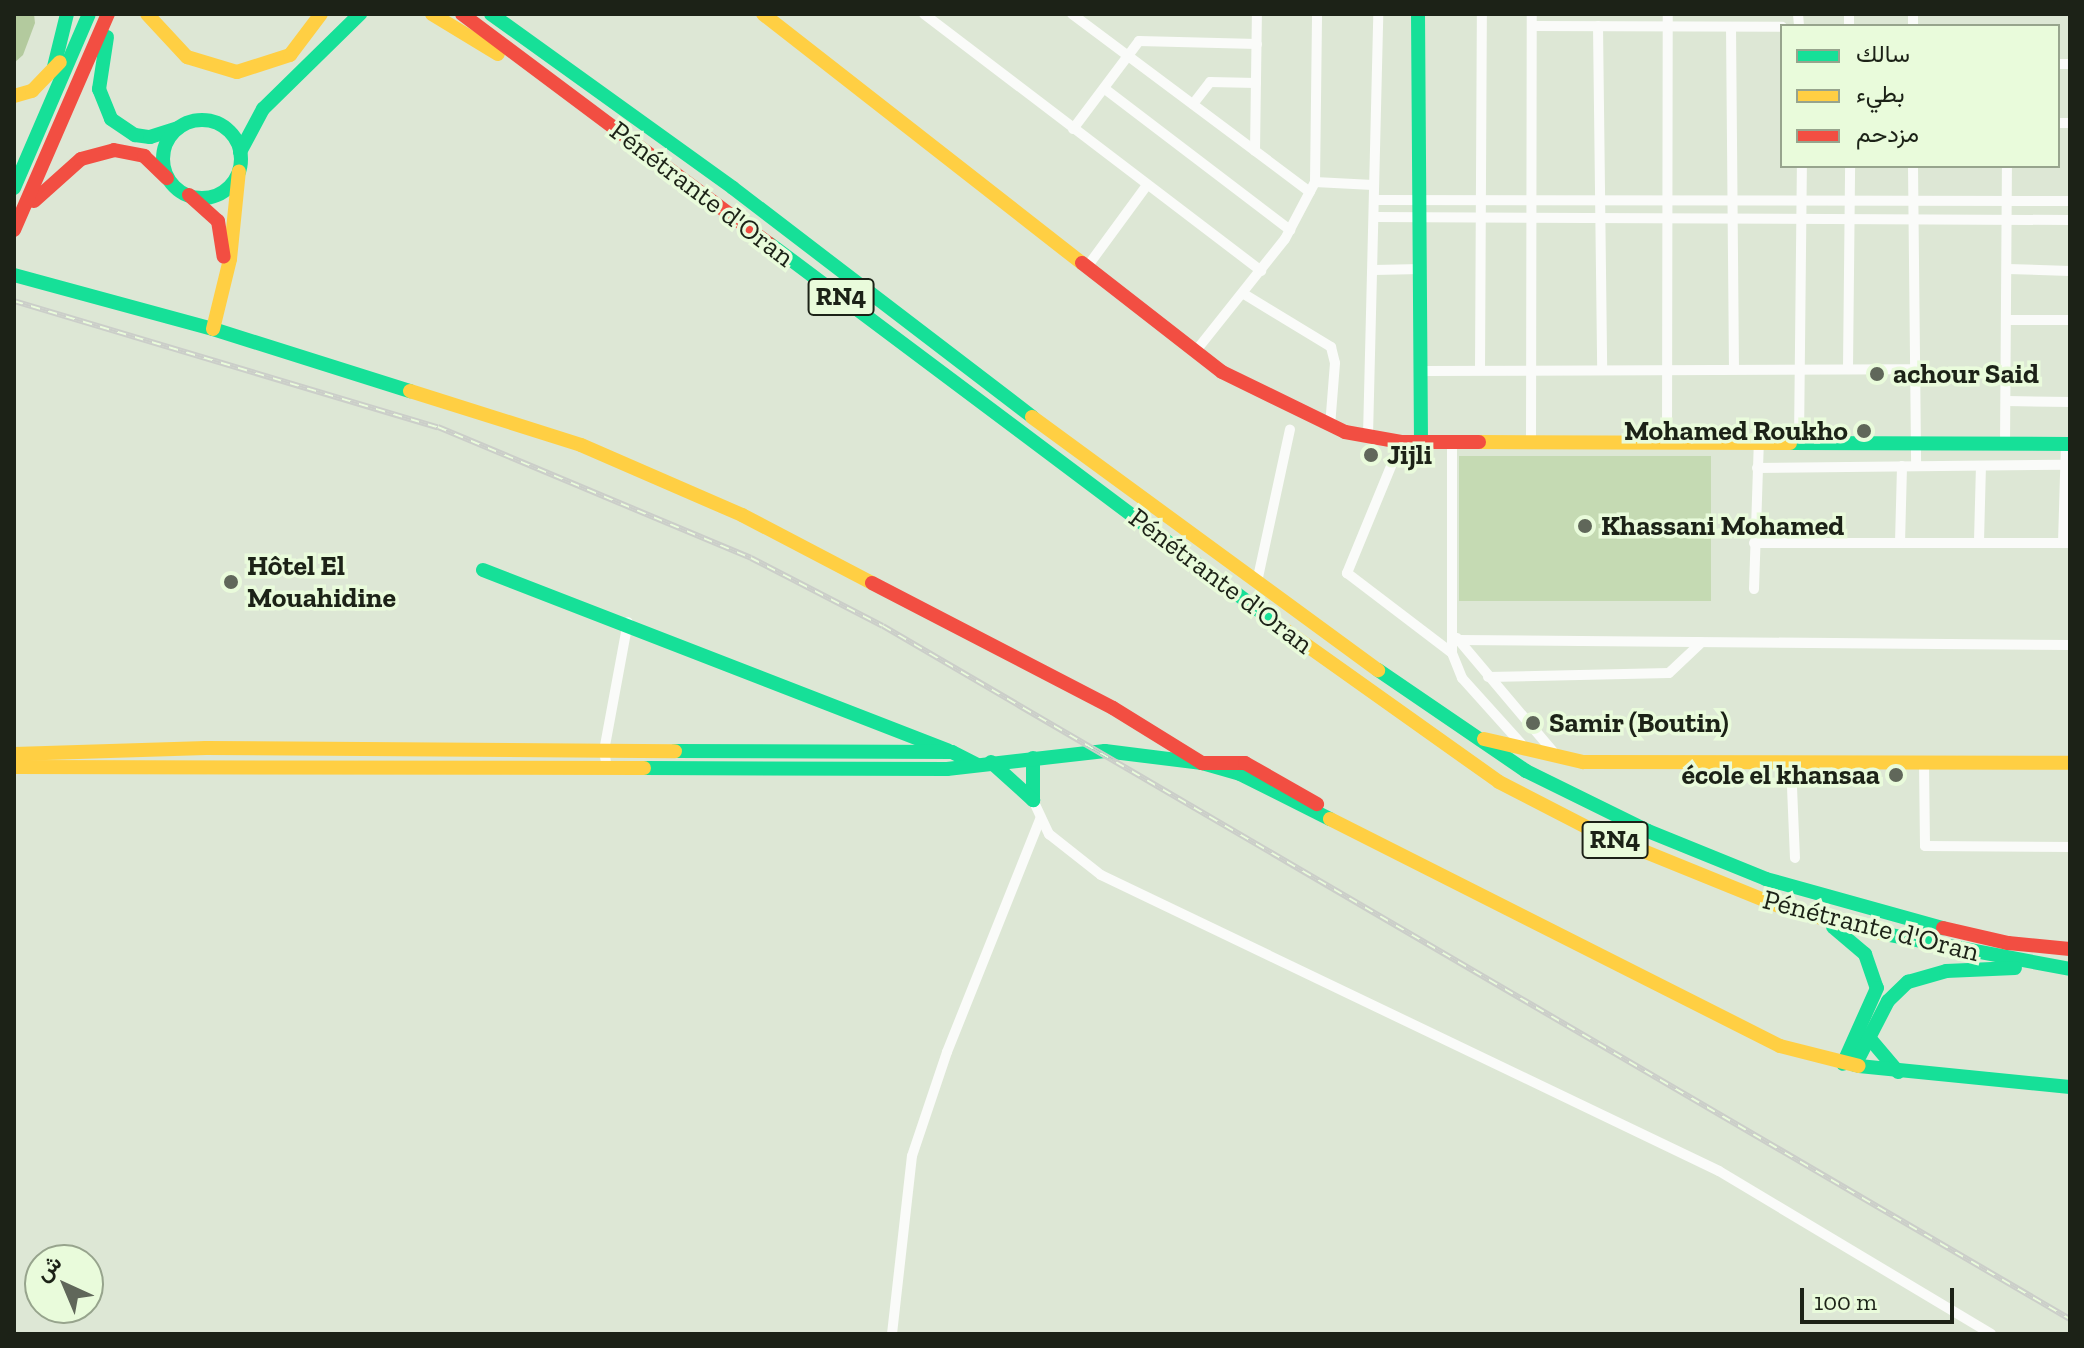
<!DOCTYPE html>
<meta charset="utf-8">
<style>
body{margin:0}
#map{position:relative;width:2084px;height:1348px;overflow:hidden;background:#dde7d5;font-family:"Zilla Slab",Vazirmatn,serif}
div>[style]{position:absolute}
.green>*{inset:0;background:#c5dab3;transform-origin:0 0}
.forest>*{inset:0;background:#b3ca9e}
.street>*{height:10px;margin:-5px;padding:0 5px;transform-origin:5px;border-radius:5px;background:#fafbf9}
.fast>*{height:14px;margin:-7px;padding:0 7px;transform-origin:7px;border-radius:7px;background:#16e098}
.fast>.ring{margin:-7px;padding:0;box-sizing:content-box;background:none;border:14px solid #16e098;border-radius:50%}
.slow>*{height:14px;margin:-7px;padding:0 7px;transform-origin:7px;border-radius:7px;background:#ffcf43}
.jam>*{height:14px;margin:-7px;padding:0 7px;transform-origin:7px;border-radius:7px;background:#f24e42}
.rail>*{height:6px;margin-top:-3px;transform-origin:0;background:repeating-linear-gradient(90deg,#e9fbdb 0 9px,#cbcec9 0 18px);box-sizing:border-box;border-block:2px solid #cbcec9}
.dots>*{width:22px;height:22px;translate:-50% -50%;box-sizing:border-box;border:4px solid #e9fbdb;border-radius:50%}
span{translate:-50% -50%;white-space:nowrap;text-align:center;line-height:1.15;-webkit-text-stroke:7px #e9fbdb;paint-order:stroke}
.shield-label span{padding:2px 6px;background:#e9fbdb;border:2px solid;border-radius:6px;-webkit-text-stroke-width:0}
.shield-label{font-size:26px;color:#1c2217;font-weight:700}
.street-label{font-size:28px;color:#1c2217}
.poi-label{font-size:28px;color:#1c2217;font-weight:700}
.left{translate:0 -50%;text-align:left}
.right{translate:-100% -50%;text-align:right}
.frame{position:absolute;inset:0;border:16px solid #1c2217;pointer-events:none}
.legend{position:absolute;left:1780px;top:24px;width:280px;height:144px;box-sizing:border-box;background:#e9fbdb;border:2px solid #97a48d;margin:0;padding:10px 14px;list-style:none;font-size:24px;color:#1c2217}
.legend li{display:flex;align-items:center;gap:16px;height:40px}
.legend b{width:40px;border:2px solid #97a48d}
.north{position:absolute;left:24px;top:1244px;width:80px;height:80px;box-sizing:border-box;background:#e9fbdb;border:2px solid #97a48d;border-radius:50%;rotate:316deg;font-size:22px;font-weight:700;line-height:32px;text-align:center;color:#1c2217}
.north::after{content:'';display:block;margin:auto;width:28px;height:36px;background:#60675a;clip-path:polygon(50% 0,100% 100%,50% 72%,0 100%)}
.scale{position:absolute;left:1800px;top:1288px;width:154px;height:36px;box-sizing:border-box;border:4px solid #1c2217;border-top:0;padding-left:10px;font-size:24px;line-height:28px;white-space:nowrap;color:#1c2217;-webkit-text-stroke:6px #e9fbdb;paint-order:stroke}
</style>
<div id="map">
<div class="green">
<div style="left:1711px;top:456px;width:145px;height:252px;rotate:90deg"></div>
</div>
<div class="forest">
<div style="clip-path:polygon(14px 14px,34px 14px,35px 23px,23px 55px,14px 63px)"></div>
</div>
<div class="street">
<div style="left:924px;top:14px;width:424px;rotate:37.3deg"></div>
<div style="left:1072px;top:14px;width:297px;rotate:36.8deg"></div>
<div style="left:1798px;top:14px;width:12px;rotate:85deg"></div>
<div style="left:1849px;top:14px;width:12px;rotate:90deg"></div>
<div style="left:1913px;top:14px;width:12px;rotate:90deg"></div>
<div style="left:1532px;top:26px;width:250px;rotate:0.2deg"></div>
<div style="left:1598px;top:26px;width:344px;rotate:89.3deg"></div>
<div style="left:1731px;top:27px;width:342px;rotate:89.5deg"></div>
<div style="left:2058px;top:64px;width:12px"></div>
<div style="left:1105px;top:89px;width:233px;rotate:37.3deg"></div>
<div style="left:1193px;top:104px;width:28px;rotate:-52deg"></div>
<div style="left:1210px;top:82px;width:46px;rotate:1.2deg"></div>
<div style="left:2058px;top:123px;width:12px"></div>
<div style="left:1073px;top:129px;width:110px;rotate:-53.1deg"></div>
<div style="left:1139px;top:41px;width:118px;rotate:1.5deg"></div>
<div style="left:1255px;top:151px;width:137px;rotate:-89.2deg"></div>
<div style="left:1913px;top:166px;width:299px;rotate:89.4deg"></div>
<div style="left:1315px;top:182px;width:168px;rotate:-89.3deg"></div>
<div style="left:1374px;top:200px;width:696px;rotate:0.08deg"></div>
<div style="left:1375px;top:217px;width:695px;rotate:0.25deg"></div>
<div style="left:1087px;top:267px;width:102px;rotate:-53.8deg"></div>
<div style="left:2008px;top:269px;width:62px;rotate:1.8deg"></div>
<div style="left:1374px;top:270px;width:47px;rotate:-1.2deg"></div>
<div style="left:1244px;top:294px;width:102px;rotate:31.3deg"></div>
<div style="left:1331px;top:347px;width:16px;rotate:76deg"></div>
<div style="left:1335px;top:363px;width:63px;rotate:94.5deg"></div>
<div style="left:2009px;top:320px;width:61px"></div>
<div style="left:1195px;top:352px;width:144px;rotate:-51.5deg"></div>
<div style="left:1285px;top:239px;width:64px;rotate:-62.2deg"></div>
<div style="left:1315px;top:182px;width:58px;rotate:3deg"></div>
<div style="left:1848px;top:368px;width:202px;rotate:-89.4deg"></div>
<div style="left:1480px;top:370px;width:356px;rotate:-89.7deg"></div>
<div style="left:1421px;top:371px;width:493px;rotate:-0.2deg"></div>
<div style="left:2007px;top:401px;width:63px;rotate:0.9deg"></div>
<div style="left:1368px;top:436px;width:422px;rotate:-88.6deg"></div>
<div style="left:1667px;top:441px;width:427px;rotate:-89.9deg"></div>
<div style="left:1401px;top:442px;width:142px;rotate:112.4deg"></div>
<div style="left:1347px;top:573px;width:132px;rotate:37.3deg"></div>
<div style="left:1452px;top:442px;width:211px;rotate:90deg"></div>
<div style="left:1452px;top:653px;width:27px;rotate:68deg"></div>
<div style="left:1462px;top:678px;width:96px;rotate:48deg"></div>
<div style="left:1531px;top:442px;width:428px;rotate:-89.9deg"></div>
<div style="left:1799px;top:442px;width:276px;rotate:-89.4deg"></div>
<div style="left:2005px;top:444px;width:278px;rotate:-89.6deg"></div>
<div style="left:1757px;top:468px;width:308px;rotate:-0.6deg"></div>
<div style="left:1979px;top:541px;width:75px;rotate:-88.5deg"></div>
<div style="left:1754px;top:543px;width:316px"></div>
<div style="left:1900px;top:543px;width:77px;rotate:-88.5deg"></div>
<div style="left:2063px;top:543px;width:99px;rotate:-88.3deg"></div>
<div style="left:1257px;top:582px;width:156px;rotate:-77.8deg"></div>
<div style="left:1754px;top:589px;width:148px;rotate:-88.1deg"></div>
<div style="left:1457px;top:638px;width:152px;rotate:49.8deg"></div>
<div style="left:1458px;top:640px;width:612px;rotate:0.47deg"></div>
<div style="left:1488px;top:677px;width:181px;rotate:-1.3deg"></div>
<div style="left:1669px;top:673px;width:45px;rotate:-43.2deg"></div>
<div style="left:1791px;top:763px;width:95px;rotate:87.6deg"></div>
<div style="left:1924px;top:763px;width:83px;rotate:89.3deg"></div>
<div style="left:1925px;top:846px;width:145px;rotate:0.4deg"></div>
<div style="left:607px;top:767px;width:16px;rotate:-101deg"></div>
<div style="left:604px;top:751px;width:131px;rotate:-79.5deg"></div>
<div style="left:1033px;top:800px;width:38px;rotate:65deg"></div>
<div style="left:1049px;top:834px;width:66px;rotate:38.3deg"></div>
<div style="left:1101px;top:875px;width:685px;rotate:25.59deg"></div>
<div style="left:1719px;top:1171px;width:317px;rotate:30.9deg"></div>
<div style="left:892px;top:1334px;width:179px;rotate:-83.6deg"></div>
<div style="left:912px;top:1156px;width:110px;rotate:-71.4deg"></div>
<div style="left:947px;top:1052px;width:251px;rotate:-68.2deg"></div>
</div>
<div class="fast">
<div style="left:491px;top:14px;width:298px;rotate:35.7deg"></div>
<div style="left:733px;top:188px;width:377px;rotate:37.4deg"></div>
<div style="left:1418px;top:14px;width:428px;rotate:89.6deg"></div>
<div style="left:107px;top:37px;width:53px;rotate:98.7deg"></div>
<div style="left:99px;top:89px;width:32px;rotate:68deg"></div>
<div style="left:111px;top:119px;width:29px;rotate:34deg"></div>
<div style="left:135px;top:135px;width:15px;rotate:8deg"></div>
<div style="left:150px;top:137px;width:29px;rotate:-18deg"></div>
<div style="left:53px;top:71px;width:59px;rotate:-76.2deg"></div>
<div class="ring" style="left:163px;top:120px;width:64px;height:64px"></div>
<div style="left:240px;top:152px;width:49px;rotate:-61.9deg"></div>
<div style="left:263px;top:109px;width:136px;rotate:-44.4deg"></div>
<div style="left:14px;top:188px;width:189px;rotate:-66.7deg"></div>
<div style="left:770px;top:244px;width:639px;rotate:36.85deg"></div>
<div style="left:14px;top:275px;width:206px;rotate:15.2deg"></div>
<div style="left:213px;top:329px;width:207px;rotate:17.5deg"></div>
<div style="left:1790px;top:443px;width:280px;rotate:0.2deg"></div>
<div style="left:483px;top:570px;width:499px;rotate:21.2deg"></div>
<div style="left:1378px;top:670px;width:179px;rotate:34.3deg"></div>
<div style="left:1526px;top:771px;width:136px;rotate:26.2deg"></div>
<div style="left:1648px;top:831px;width:127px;rotate:22.1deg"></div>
<div style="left:1766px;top:879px;width:184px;rotate:15.5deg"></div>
<div style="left:675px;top:751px;width:277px;rotate:0.2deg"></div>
<div style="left:952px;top:752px;width:27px;rotate:27deg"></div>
<div style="left:1033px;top:758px;width:42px;rotate:90deg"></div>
<div style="left:991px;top:762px;width:57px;rotate:42.1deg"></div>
<div style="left:644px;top:768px;width:303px;rotate:0.2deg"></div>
<div style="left:947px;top:769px;width:159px;rotate:-6.5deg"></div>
<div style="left:1105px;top:751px;width:98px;rotate:7.1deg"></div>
<div style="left:1202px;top:763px;width:40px;rotate:16deg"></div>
<div style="left:1240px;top:774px;width:101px;rotate:26.6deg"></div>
<div style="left:1833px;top:927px;width:42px;rotate:40.2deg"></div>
<div style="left:1865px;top:954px;width:36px;rotate:71deg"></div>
<div style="left:1877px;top:988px;width:83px;rotate:114.1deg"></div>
<div style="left:1885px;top:934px;width:188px;rotate:10.7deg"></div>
<div style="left:1871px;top:1040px;width:42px;rotate:49.8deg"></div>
<div style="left:1855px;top:1065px;width:72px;rotate:-62.7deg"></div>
<div style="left:1888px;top:1001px;width:28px;rotate:-44deg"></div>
<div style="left:1908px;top:982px;width:40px;rotate:-16deg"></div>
<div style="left:1946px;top:971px;width:69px;rotate:-2.5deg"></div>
<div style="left:1859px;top:1066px;width:212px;rotate:5.7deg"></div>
</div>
<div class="slow">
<div style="left:147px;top:14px;width:59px;rotate:47.1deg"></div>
<div style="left:187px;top:57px;width:52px;rotate:16.7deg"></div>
<div style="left:237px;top:72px;width:56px;rotate:-17.8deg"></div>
<div style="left:290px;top:55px;width:51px;rotate:-52.9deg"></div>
<div style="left:432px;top:14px;width:77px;rotate:31.2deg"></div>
<div style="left:763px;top:14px;width:405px;rotate:38deg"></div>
<div style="left:14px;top:96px;width:19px;rotate:-16deg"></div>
<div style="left:32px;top:91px;width:40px;rotate:-46deg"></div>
<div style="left:213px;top:329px;width:72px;rotate:-76.3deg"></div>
<div style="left:230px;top:259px;width:88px;rotate:-84.2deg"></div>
<div style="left:410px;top:391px;width:179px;rotate:17.5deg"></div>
<div style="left:581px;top:445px;width:176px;rotate:23.5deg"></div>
<div style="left:742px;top:515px;width:147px;rotate:27.6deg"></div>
<div style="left:1032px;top:417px;width:429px;rotate:36.2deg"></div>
<div style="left:1479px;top:442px;width:311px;rotate:0.2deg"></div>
<div style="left:1281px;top:627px;width:267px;rotate:35.4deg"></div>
<div style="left:1499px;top:782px;width:107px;rotate:27.3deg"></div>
<div style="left:1594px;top:831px;width:207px;rotate:22.1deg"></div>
<div style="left:1786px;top:909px;width:102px;rotate:14.2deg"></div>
<div style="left:1484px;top:739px;width:102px;rotate:13.1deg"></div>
<div style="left:1583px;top:762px;width:487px;rotate:0.1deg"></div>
<div style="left:14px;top:754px;width:192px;rotate:-1.8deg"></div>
<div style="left:206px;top:748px;width:469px;rotate:0.4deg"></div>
<div style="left:14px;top:767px;width:630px;rotate:0.09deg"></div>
<div style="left:1330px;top:819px;width:504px;rotate:26.77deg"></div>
<div style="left:1780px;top:1046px;width:81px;rotate:14.2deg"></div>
</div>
<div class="jam">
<div style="left:462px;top:14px;width:384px;rotate:36.8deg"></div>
<div style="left:189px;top:195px;width:39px;rotate:42deg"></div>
<div style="left:218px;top:221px;width:36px;rotate:81deg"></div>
<div style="left:34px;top:201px;width:63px;rotate:-41.8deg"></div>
<div style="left:81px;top:159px;width:34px;rotate:-15deg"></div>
<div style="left:114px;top:150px;width:31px;rotate:11deg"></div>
<div style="left:144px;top:156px;width:32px;rotate:44deg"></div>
<div style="left:14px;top:230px;width:236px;rotate:-66.5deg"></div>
<div style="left:1082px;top:263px;width:177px;rotate:37.9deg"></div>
<div style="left:1222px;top:372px;width:137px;rotate:26deg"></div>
<div style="left:1345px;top:432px;width:57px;rotate:10.1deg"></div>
<div style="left:1401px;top:442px;width:78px"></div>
<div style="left:872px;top:583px;width:271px;rotate:27.4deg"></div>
<div style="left:1113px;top:708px;width:105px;rotate:31.7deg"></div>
<div style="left:1202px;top:763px;width:43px"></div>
<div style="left:1245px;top:763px;width:83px;rotate:29.7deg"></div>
<div style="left:1943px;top:928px;width:67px;rotate:13deg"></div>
<div style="left:2008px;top:943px;width:62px;rotate:5.5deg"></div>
</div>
<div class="rail">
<div style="left:14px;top:301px;width:442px;rotate:16.6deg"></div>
<div style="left:438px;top:427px;width:339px;rotate:22.7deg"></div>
<div style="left:751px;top:558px;width:148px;rotate:27.3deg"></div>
<div style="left:883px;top:626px;width:1374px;rotate:30.28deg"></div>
</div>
<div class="dots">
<div style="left:1877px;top:374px;background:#60675a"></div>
<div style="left:1864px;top:431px;background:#60675a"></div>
<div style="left:1371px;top:455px;background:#60675a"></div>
<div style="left:1585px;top:526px;background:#60675a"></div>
<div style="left:231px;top:582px;background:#60675a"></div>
<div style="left:1533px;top:723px;background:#60675a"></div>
<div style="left:1896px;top:775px;background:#60675a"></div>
</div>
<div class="shield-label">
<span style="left:841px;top:297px">RN4</span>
<span style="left:1615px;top:840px">RN4</span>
</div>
<div class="street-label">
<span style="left:702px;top:194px;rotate:37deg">Pénétrante d'Oran</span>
<span style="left:1221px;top:581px;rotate:37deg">Pénétrante d'Oran</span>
<span style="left:1871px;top:926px;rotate:14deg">Pénétrante d'Oran</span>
</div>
<div class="poi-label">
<span class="left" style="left:1893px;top:374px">achour Said</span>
<span class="right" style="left:1848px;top:431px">Mohamed Roukho</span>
<span class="left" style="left:1387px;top:455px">Jijli</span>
<span class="left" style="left:1601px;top:526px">Khassani Mohamed</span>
<span class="left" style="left:247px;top:582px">Hôtel El<br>Mouahidine</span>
<span class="left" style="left:1549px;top:723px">Samir (Boutin)</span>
<span class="right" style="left:1880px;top:775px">école el khansaa</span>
</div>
<div class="frame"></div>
<ul class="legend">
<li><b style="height:10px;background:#16e098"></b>سالك</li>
<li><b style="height:10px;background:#ffcf43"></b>بطيء</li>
<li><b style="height:10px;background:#f24e42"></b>مزدحم</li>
</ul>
<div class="north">ش</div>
<div class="scale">100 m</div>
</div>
